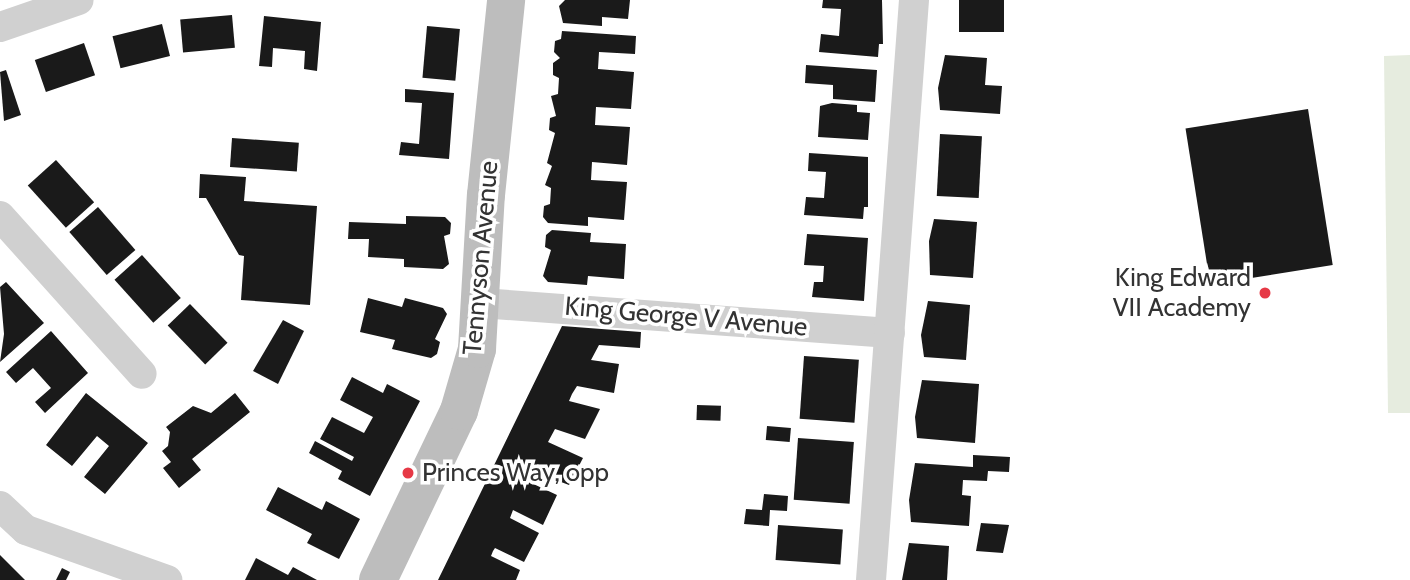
<!DOCTYPE html>
<style>
body{margin:0}
#map{position:relative;width:1410px;height:580px;overflow:hidden;background:#fff;font-family:Cabin,sans-serif}
div>[style]{position:absolute}
.green>*{inset:0;background:#e6ecdf}
.building>*{inset:0;background:#1a1a1a;transform-origin:0 0}
.minor>*{height:30px;margin:-15px;padding:0 15px;transform-origin:15px;border-radius:15px;background:#d0d0d0}
.secondary>*{height:38px;margin:-19px;padding:0 19px;transform-origin:19px;border-radius:19px;background:#bdbdbd}
.dots>*{width:19px;height:19px;translate:-50% -50%;box-sizing:border-box;border:4px solid #fff;border-radius:50%}
span{translate:-50% -50%;white-space:nowrap;text-align:center;line-height:1.15;-webkit-text-stroke:7px #fff;paint-order:stroke}
.street-label{font-size:26px;color:#333}
.poi-label{font-size:26px;color:#333}
.right{translate:-100% -50%;text-align:right}
.left{translate:0 -50%;text-align:left}
</style>
<div id="map">
<div class="green">
<div style="clip-path:polygon(1410px 55px,1410px 413px,1388px 413px,1384px 56px)"></div>
</div>
<div class="building">
<div style="clip-path:polygon(565px 0,630px 0,628px 19px,602px 17px,602px 26px,563px 23px,559px 6px)"></div>
<div style="clip-path:polygon(823px 0,882px 0,883px 44px,879px 44px,878px 57px,819px 52px,821px 34px,839px 36px,841px 9px,822px 8px)"></div>
<div style="left:959px;top:0;width:45px;height:32px"></div>
<div style="left:232px;top:15px;width:33px;height:52px;rotate:85deg"></div>
<div style="clip-path:polygon(264px 16px,321px 22px,317px 71px,304px 69px,305px 51px,273px 48px,272px 67px,259px 66px)"></div>
<div style="left:162px;top:24px;width:33px;height:51px;rotate:76deg"></div>
<div style="left:427px;top:26px;width:33px;height:52px;rotate:5deg"></div>
<div style="clip-path:polygon(562px 31px,636px 36px,635px 54px,599px 52px,598px 69px,634px 72px,631px 109px,596px 107px,595px 125px,630px 127px,627px 165px,592px 162px,591px 180px,627px 182px,624px 220px,588px 217px,588px 226px,548px 223px,543px 217px,544px 206px,550px 204px,551px 188px,545px 185px,552px 166px,547px 163px,555px 133px,549px 130px,550px 118px,556px 116px,551px 96px,558px 94px,559px 78px,553px 75px,553px 63px,560px 58px,554px 52px,555px 41px,561px 39px)"></div>
<div style="left:84px;top:43px;width:34px;height:52px;rotate:71deg"></div>
<div style="clip-path:polygon(945px 55px,987px 58px,985px 85px,1002px 86px,1000px 114px,940px 110px,938px 88px)"></div>
<div style="clip-path:polygon(806px 65px,877px 70px,875px 102px,833px 99px,833px 85px,805px 83px)"></div>
<div style="clip-path:polygon(6px 70px,21px 115px,4px 121px,0 72px)"></div>
<div style="clip-path:polygon(405px 89px,454px 93px,449px 159px,399px 155px,401px 142px,419px 144px,422px 103px,405px 102px)"></div>
<div style="clip-path:polygon(832px 103px,857px 105px,857px 112px,870px 113px,868px 140px,818px 137px,820px 106px)"></div>
<div style="left:1308px;top:109px;width:158px;height:124px;rotate:81deg"></div>
<div style="left:940px;top:134px;width:42px;height:62px;rotate:3deg"></div>
<div style="left:232px;top:138px;width:67px;height:29px;rotate:4deg"></div>
<div style="clip-path:polygon(809px 153px,868px 157px,868px 207px,864px 207px,863px 219px,804px 215px,806px 197px,824px 198px,826px 172px,808px 171px)"></div>
<div style="left:56px;top:160px;width:57px;height:38px;rotate:48deg"></div>
<div style="clip-path:polygon(200px 174px,246px 177px,244px 201px,317px 206px,310px 305px,241px 300px,244px 256px,239px 255px,206px 198px,199px 198px)"></div>
<div style="left:98px;top:207px;width:57px;height:38px;rotate:49deg"></div>
<div style="clip-path:polygon(406px 216px,445px 217px,451px 223px,450px 234px,444px 236px,449px 264px,443px 269px,404px 267px,404px 259px,368px 257px,369px 239px,348px 239px,349px 222px,406px 224px)"></div>
<div style="clip-path:polygon(934px 219px,977px 222px,973px 278px,930px 275px,929px 241px)"></div>
<div style="clip-path:polygon(552px 230px,591px 233px,590px 242px,626px 244px,624px 279px,588px 276px,587px 285px,548px 282px,543px 276px,551px 250px,545px 247px,546px 235px)"></div>
<div style="clip-path:polygon(807px 234px,868px 238px,864px 301px,812px 297px,814px 282px,823px 282px,824px 266px,804px 265px)"></div>
<div style="left:142px;top:255px;width:58px;height:37px;rotate:48deg"></div>
<div style="clip-path:polygon(6px 282px,44px 323px,0 362px,4px 334px,0 287px)"></div>
<div style="clip-path:polygon(368px 298px,402px 307px,405px 298px,443px 308px,447px 314px,435px 339px,440px 342px,437px 354px,431px 358px,392px 349px,395px 340px,360px 332px)"></div>
<div style="clip-path:polygon(928px 301px,970px 305px,966px 360px,924px 357px,921px 335px)"></div>
<div style="left:190px;top:304px;width:54px;height:31px;rotate:46deg"></div>
<div style="clip-path:polygon(283px 320px,304px 331px,278px 384px,253px 371px)"></div>
<div style="clip-path:polygon(562px 326px,641px 332px,640px 348px,599px 345px,591px 360px,619px 364px,614px 393px,577px 386px,572px 394px,569px 401px,600px 409px,585px 439px,555px 429px,548px 442px,583px 458px,569px 485px,532px 471px,527px 481px,557px 495px,543px 525px,513px 510px,510px 518px,539px 533px,524px 562px,495px 548px,493px 551px,491px 556px,520px 570px,516px 580px,438px 580px)"></div>
<div style="clip-path:polygon(51px 331px,88px 373px,45px 413px,35px 402px,51px 388px,33px 368px,16px 383px,6px 372px)"></div>
<div style="left:804px;top:356px;width:55px;height:63px;rotate:4deg"></div>
<div style="clip-path:polygon(352px 377px,383px 393px,387px 384px,420px 401px,370px 496px,338px 479px,342px 471px,309px 453px,315px 441px,352px 461px,354px 457px,320px 439px,332px 417px,364px 433px,373px 417px,340px 400px)"></div>
<div style="clip-path:polygon(922px 380px,979px 384px,975px 443px,917px 438px,915px 417px)"></div>
<div style="clip-path:polygon(86px 393px,148px 443px,105px 494px,84px 477px,109px 446px,97px 436px,72px 466px,46px 445px)"></div>
<div style="clip-path:polygon(235px 393px,250px 412px,192px 459px,201px 470px,179px 488px,163px 468px,171px 462px,162px 451px,168px 446px,170px 432px,166px 427px,193px 406px,211px 413px)"></div>
<div style="left:697px;top:405px;width:24px;height:15px;rotate:2deg"></div>
<div style="left:767px;top:426px;width:24px;height:14px;rotate:5deg"></div>
<div style="left:798px;top:438px;width:56px;height:62px;rotate:4deg"></div>
<div style="clip-path:polygon(973px 455px,1010px 457px,1009px 472px,988px 471px,987px 481px,963px 480px,962px 495px,971px 496px,969px 526px,911px 522px,909px 500px,915px 463px,973px 467px)"></div>
<div style="clip-path:polygon(278px 487px,322px 510px,326px 501px,360px 519px,339px 559px,307px 543px,312px 534px,266px 510px)"></div>
<div style="clip-path:polygon(764px 494px,788px 496px,787px 511px,770px 510px,769px 526px,744px 524px,746px 509px,762px 510px)"></div>
<div style="clip-path:polygon(981px 523px,1009px 525px,1003px 553px,976px 551px)"></div>
<div style="left:778px;top:525px;width:65px;height:35px;rotate:4deg"></div>
<div style="clip-path:polygon(909px 543px,949px 546px,947px 580px,902px 580px)"></div>
<div style="clip-path:polygon(0 555px,25px 580px,0 580px)"></div>
<div style="clip-path:polygon(256px 558px,288px 575px,293px 567px,317px 580px,245px 580px)"></div>
<div style="clip-path:polygon(62px 568px,70px 572px,66px 580px,56px 580px)"></div>
</div>
<div class="minor">
<div style="left:0;top:27px;width:83px;rotate:-18.9deg"></div>
<div style="left:0;top:216px;width:212px;rotate:48.1deg"></div>
<div style="left:481px;top:303px;width:410px;rotate:4.2deg"></div>
<div style="left:0;top:506px;width:35px;rotate:43deg"></div>
<div style="left:26px;top:530px;width:150px;rotate:19.5deg"></div>
<div style="left:871px;top:580px;width:582px;rotate:-85.76deg"></div>
</div>
<div class="secondary">
<div style="left:378px;top:580px;width:187px;rotate:-64.4deg"></div>
<div style="left:459px;top:411px;width:65px;rotate:-73.8deg"></div>
<div style="left:477px;top:349px;width:154px;rotate:-86.7deg"></div>
<div style="left:486px;top:195px;width:196px;rotate:-84.1deg"></div>
</div>
<div class="dots">
<div style="left:1265px;top:293px;background:#e63946"></div>
<div style="left:408px;top:473px;background:#e63946"></div>
</div>
<div class="street-label">
<span style="left:481px;top:258px;rotate:-85deg">Tennyson Avenue</span>
<span style="left:686px;top:317px;rotate:5deg">King George V Avenue</span>
</div>
<div class="poi-label">
<span class="right" style="left:1251px;top:293px">King Edward<br>VII Academy</span>
<span class="left" style="left:422px;top:473px">Princes Way, opp</span>
</div>
</div>
